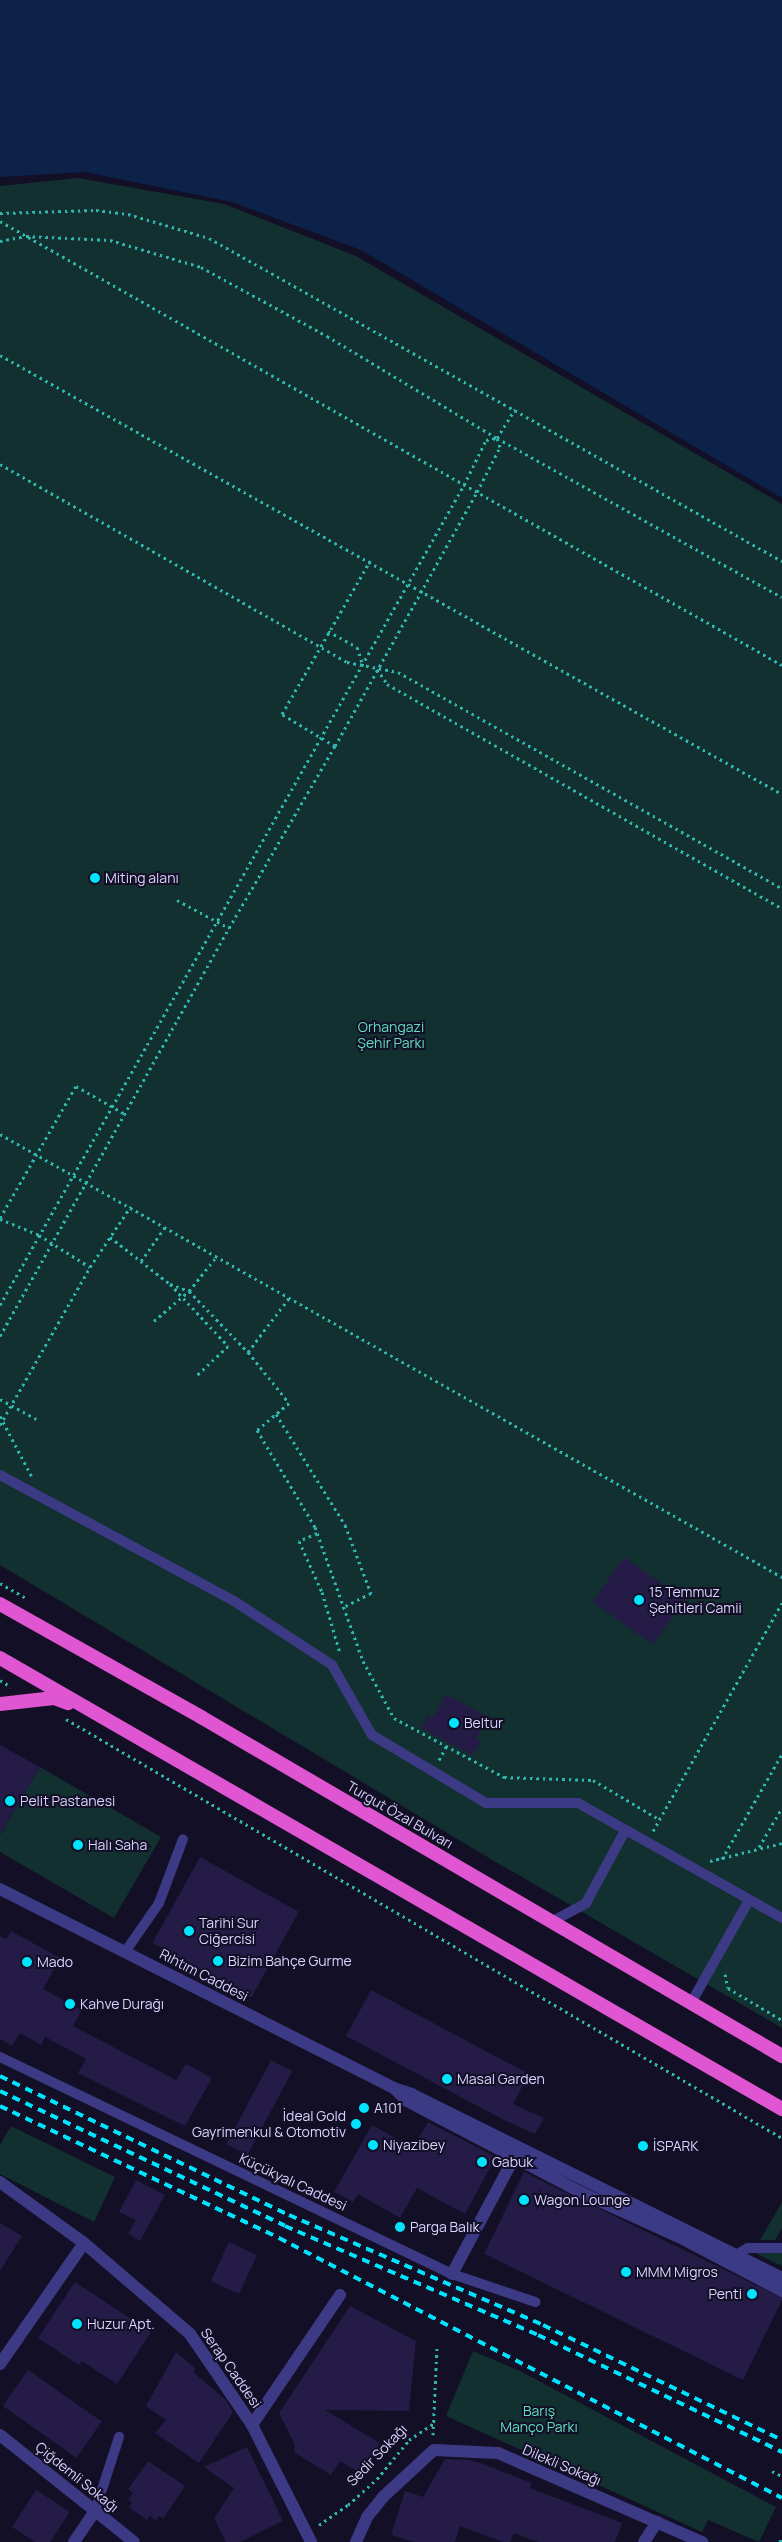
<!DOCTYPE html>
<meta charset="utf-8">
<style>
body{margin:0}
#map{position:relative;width:782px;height:2542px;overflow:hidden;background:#130f26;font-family:Manrope,sans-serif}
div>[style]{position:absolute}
.green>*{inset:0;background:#12302f}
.water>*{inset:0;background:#0c2248}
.building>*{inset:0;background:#241b47;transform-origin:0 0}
.path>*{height:3px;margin-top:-1.5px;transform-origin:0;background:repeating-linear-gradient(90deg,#2fb8b0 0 2.5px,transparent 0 6.5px)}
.service>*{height:10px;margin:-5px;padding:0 5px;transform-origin:5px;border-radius:5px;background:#3d3a85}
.minor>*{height:12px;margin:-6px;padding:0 6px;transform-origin:6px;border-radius:6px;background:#3d3a85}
.trunk>*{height:14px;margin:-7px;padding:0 7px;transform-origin:7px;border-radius:7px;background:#e055d1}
.rail>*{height:4px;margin-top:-2px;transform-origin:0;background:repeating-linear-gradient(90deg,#00e5ff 0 8px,transparent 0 14px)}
.dots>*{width:14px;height:14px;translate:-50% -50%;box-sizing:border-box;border:2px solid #130f26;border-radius:50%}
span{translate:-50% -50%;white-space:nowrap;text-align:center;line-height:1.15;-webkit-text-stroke:4px #130f26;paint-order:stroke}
.poi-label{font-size:14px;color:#d9d4ff}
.left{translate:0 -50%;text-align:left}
.right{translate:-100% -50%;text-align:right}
.park-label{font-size:14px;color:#5fe0c0}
.street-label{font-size:14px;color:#d9d4ff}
</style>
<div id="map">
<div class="green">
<div style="clip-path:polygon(78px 178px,224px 204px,356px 256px,782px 504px,782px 2028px,494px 1861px,0 1565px,0 186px)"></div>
<div style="clip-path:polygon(40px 1767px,161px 1837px,114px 1918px,0 1852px,0 1835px)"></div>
<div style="clip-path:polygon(11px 2126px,115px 2177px,94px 2222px,0 2174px,0 2145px)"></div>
<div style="clip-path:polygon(782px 2202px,782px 2228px,775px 2240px,760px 2240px)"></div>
<div style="clip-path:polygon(758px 2251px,782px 2253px,782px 2266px,757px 2254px)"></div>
<div style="clip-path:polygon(473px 2351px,520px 2371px,776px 2507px,759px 2542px,708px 2520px,702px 2532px,446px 2416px)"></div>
</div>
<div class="water">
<div style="clip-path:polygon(0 0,782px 0,782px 498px,361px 250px,232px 202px,85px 172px,0 177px)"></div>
</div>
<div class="building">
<div style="left:624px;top:1557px;width:74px;height:55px;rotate:35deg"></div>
<div style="clip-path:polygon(446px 1694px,488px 1717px,476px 1739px,481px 1742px,473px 1755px,421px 1728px,428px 1715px,433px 1718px)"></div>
<div style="clip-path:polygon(0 1745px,40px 1767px,0 1835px)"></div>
<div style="left:200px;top:1857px;width:113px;height:98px;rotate:29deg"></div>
<div style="clip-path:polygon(11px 1931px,60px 1958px,43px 1989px,82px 2010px,73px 2026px,176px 2080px,186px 2064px,212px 2078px,185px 2126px,78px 2073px,86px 2059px,45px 2037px,41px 2045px,20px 2033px,12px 2046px,0 2039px,0 1936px,6px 1939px)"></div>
<div style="clip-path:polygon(371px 1990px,529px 2074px,513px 2104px,544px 2118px,535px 2134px,504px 2120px,346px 2036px)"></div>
<div style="left:271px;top:2060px;width:24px;height:95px;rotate:28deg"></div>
<div style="clip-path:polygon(428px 2122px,496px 2157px,465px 2214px,417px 2188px,400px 2218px,358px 2194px,353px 2202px,334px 2192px,372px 2125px,413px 2148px)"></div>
<div style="left:524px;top:2172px;width:288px;height:91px;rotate:26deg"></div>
<div style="clip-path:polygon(136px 2180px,165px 2195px,140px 2241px,128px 2234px,136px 2220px,119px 2212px)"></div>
<div style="clip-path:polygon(0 2223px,22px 2236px,0 2271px)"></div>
<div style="left:229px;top:2242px;width:31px;height:43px;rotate:25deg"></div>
<div style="clip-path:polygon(75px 2282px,151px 2332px,117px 2384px,82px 2361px,79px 2365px,38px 2338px)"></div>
<div style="clip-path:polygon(350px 2306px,416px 2341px,409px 2411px,325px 2410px,380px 2443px,362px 2474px,340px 2461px,331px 2475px,294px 2452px,295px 2445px,279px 2413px)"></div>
<div style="clip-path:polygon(176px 2352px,196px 2369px,193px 2372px,225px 2399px,233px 2412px,199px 2463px,155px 2433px,166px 2420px,146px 2406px)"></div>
<div style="left:28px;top:2370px;width:90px;height:44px;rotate:35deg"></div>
<div style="clip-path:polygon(247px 2447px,283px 2521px,240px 2542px,226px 2542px,214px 2518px,234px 2488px,204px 2467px)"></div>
<div style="clip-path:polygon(445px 2459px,469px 2460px,483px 2464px,532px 2483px,530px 2488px,622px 2523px,615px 2542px,538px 2542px,514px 2533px,510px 2542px,503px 2542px,460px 2526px,455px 2542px,414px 2542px,391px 2535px,405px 2491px,423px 2497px)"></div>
<div style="clip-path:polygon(148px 2461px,185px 2486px,163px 2519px,159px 2516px,156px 2520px,150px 2516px,147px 2520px,129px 2507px,132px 2503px,128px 2500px,133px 2493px,128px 2489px)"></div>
<div style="clip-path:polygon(36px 2490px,70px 2512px,50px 2542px,35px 2542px,12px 2527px)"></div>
</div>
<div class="path">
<div style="left:0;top:213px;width:96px;rotate:-1.8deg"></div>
<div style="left:96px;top:210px;width:32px;rotate:7deg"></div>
<div style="left:128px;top:214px;width:84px;rotate:16.5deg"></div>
<div style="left:209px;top:238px;width:658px;rotate:29.41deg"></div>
<div style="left:0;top:221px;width:899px;rotate:29.59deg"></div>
<div style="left:0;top:241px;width:26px;rotate:-11deg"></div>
<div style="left:26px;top:236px;width:84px;rotate:2.7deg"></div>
<div style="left:110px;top:240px;width:95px;rotate:16.5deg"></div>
<div style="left:201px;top:267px;width:144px;rotate:28.7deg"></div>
<div style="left:327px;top:336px;width:198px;rotate:31deg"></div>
<div style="left:497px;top:438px;width:326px;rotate:29.2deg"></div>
<div style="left:0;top:355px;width:897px;rotate:29.31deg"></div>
<div style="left:0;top:464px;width:400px;rotate:29.7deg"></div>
<div style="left:347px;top:662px;width:52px;rotate:11.1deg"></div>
<div style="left:398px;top:672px;width:441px;rotate:29.4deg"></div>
<div style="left:328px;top:631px;width:33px;rotate:29deg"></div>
<div style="left:357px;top:647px;width:16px;rotate:72deg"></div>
<div style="left:377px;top:669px;width:18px;rotate:56deg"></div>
<div style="left:387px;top:684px;width:454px;rotate:29.6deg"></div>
<div style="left:335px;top:746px;width:62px;rotate:-148.9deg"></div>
<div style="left:282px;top:714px;width:177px;rotate:-60.1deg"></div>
<div style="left:177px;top:900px;width:59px;rotate:28.3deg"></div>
<div style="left:0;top:1134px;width:899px;rotate:29.53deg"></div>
<div style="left:0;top:1218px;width:152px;rotate:-60.1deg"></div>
<div style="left:76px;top:1086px;width:56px;rotate:29.7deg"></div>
<div style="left:0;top:1219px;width:42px;rotate:22.3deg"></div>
<div style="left:39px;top:1235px;width:60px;rotate:32.1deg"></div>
<div style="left:110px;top:1237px;width:76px;rotate:38.1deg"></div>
<div style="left:170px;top:1284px;width:20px;rotate:20deg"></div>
<div style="left:189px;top:1291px;width:85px;rotate:46deg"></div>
<div style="left:248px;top:1352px;width:65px;rotate:51.2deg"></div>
<div style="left:289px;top:1403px;width:42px;rotate:139.8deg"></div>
<div style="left:257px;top:1430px;width:113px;rotate:59.1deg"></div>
<div style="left:315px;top:1527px;width:142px;rotate:70.3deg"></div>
<div style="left:363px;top:1661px;width:65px;rotate:61.5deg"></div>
<div style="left:394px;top:1718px;width:125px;rotate:28.2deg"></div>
<div style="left:504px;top:1777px;width:89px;rotate:1.9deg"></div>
<div style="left:593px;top:1780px;width:77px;rotate:30.6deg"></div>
<div style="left:141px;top:1261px;width:43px;rotate:-54.5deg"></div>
<div style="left:170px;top:1284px;width:85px;rotate:46.9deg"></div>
<div style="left:228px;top:1346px;width:44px;rotate:136.8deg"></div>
<div style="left:0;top:1305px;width:942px;rotate:-60.5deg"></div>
<div style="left:464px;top:485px;width:50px;rotate:-63.9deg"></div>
<div style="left:486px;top:440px;width:11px;rotate:-10deg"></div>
<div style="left:154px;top:1321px;width:46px;rotate:-40.6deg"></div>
<div style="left:189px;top:1291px;width:45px;rotate:-51.3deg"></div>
<div style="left:0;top:1336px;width:468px;rotate:-60.7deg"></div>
<div style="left:229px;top:928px;width:211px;rotate:-59.8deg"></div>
<div style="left:335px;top:746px;width:291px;rotate:-60.8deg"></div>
<div style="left:477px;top:492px;width:51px;rotate:-62.9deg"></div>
<div style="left:500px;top:447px;width:9px;rotate:-108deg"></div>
<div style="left:497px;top:438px;width:34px;rotate:-58deg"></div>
<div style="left:248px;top:1352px;width:68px;rotate:-52.8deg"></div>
<div style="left:0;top:1399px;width:43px;rotate:28.9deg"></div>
<div style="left:276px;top:1414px;width:131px;rotate:58.1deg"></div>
<div style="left:345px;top:1525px;width:73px;rotate:69.1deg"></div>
<div style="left:371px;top:1593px;width:30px;rotate:153deg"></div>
<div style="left:0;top:1416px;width:69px;rotate:62.3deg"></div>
<div style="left:0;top:1425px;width:182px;rotate:-60.3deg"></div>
<div style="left:90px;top:1267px;width:73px;rotate:-56.1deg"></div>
<div style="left:317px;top:1533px;width:20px;rotate:156deg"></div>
<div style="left:299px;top:1541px;width:56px;rotate:65.7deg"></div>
<div style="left:322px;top:1592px;width:64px;rotate:73.6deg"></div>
<div style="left:0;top:1583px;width:30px;rotate:30deg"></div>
<div style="left:0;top:1680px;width:13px;rotate:32deg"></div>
<div style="left:66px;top:1719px;width:830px;rotate:30.34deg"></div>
<div style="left:439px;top:1760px;width:15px;rotate:-62deg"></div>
<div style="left:653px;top:1831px;width:262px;rotate:-60.5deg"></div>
<div style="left:759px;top:1847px;width:45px;rotate:-59.5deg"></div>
<div style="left:722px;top:1859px;width:121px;rotate:-60.3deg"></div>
<div style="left:710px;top:1861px;width:74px;rotate:-14deg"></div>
<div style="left:725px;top:1974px;width:14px;rotate:78deg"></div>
<div style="left:728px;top:1988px;width:63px;rotate:30.7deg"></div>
<div style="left:433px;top:2435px;width:89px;rotate:-87.4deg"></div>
<div style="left:772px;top:2471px;width:11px;rotate:27deg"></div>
<div style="left:319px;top:2525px;width:35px;rotate:-35deg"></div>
<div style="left:348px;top:2505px;width:39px;rotate:-42deg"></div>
<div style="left:377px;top:2479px;width:50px;rotate:-50.6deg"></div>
<div style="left:409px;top:2440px;width:29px;rotate:-34deg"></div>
<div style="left:780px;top:2542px;width:5px;rotate:-68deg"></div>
</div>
<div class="service">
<div style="left:0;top:1475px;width:266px;rotate:28.3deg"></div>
<div style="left:234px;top:1601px;width:117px;rotate:33.1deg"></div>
<div style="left:332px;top:1665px;width:81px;rotate:60.3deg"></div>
<div style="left:372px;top:1735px;width:133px;rotate:30.8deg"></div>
<div style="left:486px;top:1803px;width:92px"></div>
<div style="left:578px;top:1803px;width:234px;rotate:29.4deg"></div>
<div style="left:551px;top:1922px;width:40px;rotate:-28deg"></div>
<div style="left:586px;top:1903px;width:82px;rotate:-61.6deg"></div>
<div style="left:125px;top:1952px;width:60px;rotate:-55.2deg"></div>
<div style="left:159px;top:1903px;width:68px;rotate:-69.4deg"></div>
<div style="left:691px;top:2003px;width:118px;rotate:-60.6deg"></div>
<div style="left:0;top:2057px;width:501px;rotate:25.65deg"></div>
<div style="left:452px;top:2274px;width:88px;rotate:18.6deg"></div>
<div style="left:734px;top:2256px;width:16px;rotate:-30deg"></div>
<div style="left:748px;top:2248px;width:34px"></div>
<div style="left:95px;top:2511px;width:78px;rotate:-72deg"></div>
</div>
<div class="minor">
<div style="left:0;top:1889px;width:441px;rotate:26.8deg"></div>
<div style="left:0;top:2182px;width:104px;rotate:36deg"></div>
<div style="left:84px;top:2243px;width:140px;rotate:40.6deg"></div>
<div style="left:190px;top:2334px;width:110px;rotate:55.7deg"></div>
<div style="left:252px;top:2425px;width:131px;rotate:63.2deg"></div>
<div style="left:452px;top:2274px;width:134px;rotate:-61.9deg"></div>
<div style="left:782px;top:2278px;width:413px;rotate:-153.6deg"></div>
<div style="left:412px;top:2094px;width:19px;rotate:-162deg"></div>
<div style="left:394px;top:2088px;width:18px;rotate:45deg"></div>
<div style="left:407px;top:2101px;width:198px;rotate:27.7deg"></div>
<div style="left:582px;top:2193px;width:104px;rotate:24.4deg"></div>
<div style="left:677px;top:2236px;width:119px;rotate:27.6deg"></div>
<div style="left:0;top:2364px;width:147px;rotate:-55.2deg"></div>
<div style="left:252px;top:2425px;width:157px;rotate:-55.9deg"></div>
<div style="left:0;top:2435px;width:171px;rotate:38.6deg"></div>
<div style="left:74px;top:2542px;width:37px;rotate:-56deg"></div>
<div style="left:356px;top:2542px;width:27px;rotate:-66deg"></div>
<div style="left:367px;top:2517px;width:26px;rotate:-51deg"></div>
<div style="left:383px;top:2497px;width:69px;rotate:-42.7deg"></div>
<div style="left:434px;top:2450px;width:64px;rotate:2.7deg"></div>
<div style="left:498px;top:2453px;width:223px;rotate:23.6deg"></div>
<div style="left:644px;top:2542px;width:24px;rotate:-57deg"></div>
</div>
<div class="trunk">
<div style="left:0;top:1604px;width:231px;rotate:29.3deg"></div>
<div style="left:201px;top:1717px;width:673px;rotate:30.26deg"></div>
<div style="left:0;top:1658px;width:903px;rotate:29.97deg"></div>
<div style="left:0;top:1704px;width:54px;rotate:-6.3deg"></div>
<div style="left:54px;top:1698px;width:15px;rotate:20deg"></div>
</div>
<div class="rail">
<div style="left:0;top:2076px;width:321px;rotate:25.7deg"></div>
<div style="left:289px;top:2215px;width:277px;rotate:23.4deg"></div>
<div style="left:543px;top:2325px;width:265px;rotate:25.7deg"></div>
<div style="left:0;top:2091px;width:315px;rotate:25.3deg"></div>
<div style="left:285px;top:2226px;width:275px;rotate:23.3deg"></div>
<div style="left:538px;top:2335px;width:271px;rotate:25.6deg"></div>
<div style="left:0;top:2106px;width:309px;rotate:25.3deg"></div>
<div style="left:279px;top:2238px;width:566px;rotate:27.33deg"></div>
</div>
<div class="dots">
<div style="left:95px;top:878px;background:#00e5ff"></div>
<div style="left:639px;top:1600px;background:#00e5ff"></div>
<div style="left:454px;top:1723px;background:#00e5ff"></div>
<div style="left:10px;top:1801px;background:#00e5ff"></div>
<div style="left:78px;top:1845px;background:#00e5ff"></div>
<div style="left:189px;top:1931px;background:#00e5ff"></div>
<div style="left:218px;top:1961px;background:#00e5ff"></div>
<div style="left:27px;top:1962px;background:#00e5ff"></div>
<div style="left:70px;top:2004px;background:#00e5ff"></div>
<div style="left:447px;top:2079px;background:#00e5ff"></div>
<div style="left:364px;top:2108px;background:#00e5ff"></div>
<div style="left:356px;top:2124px;background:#00e5ff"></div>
<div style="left:373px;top:2145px;background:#00e5ff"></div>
<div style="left:643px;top:2146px;background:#00e5ff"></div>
<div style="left:482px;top:2162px;background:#00e5ff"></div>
<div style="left:524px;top:2200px;background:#00e5ff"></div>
<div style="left:400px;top:2227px;background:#00e5ff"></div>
<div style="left:626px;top:2272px;background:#00e5ff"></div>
<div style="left:752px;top:2294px;background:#00e5ff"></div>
<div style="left:77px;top:2324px;background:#00e5ff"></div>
</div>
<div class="poi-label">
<span class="left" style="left:105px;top:878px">Miting alanı</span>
<span class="left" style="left:649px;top:1600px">15 Temmuz<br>Şehitleri Camii</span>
<span class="left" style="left:464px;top:1723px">Beltur</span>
<span class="left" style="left:20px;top:1801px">Pelit Pastanesi</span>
<span class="left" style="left:88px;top:1845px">Halı Saha</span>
<span class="left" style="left:199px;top:1931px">Tarihi Sur<br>Ciğercisi</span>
<span class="left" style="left:228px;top:1961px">Bizim Bahçe Gurme</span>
<span class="left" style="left:37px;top:1962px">Mado</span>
<span class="left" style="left:80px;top:2004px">Kahve Durağı</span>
<span class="left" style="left:457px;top:2079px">Masal Garden</span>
<span class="left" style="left:374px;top:2108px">A101</span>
<span class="right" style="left:346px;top:2124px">İdeal Gold<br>Gayrimenkul &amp; Otomotiv</span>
<span class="left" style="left:383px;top:2145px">Niyazibey</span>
<span class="left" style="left:653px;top:2146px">İSPARK</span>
<span class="left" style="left:492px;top:2162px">Gabuk</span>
<span class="left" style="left:534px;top:2200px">Wagon Lounge</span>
<span class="left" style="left:410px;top:2227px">Parga Balık</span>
<span class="left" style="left:636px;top:2272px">MMM Migros</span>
<span class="right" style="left:742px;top:2294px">Penti</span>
<span class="left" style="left:87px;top:2324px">Huzur Apt.</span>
</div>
<div class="park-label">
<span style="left:391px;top:1035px">Orhangazi<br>Şehir Parkı</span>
<span style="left:539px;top:2419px">Barış<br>Manço Parkı</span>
</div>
<div class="street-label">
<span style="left:400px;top:1815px;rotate:30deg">Turgut Özal Bulvarı</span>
<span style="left:204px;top:1975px;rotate:27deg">Rıhtım Caddesi</span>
<span style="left:293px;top:2182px;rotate:25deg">Küçükyalı Caddesi</span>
<span style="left:231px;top:2368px;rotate:55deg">Serap Caddesi</span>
<span style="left:377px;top:2455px;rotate:-46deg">Sedir Sokağı</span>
<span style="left:562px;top:2465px;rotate:23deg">Dilekli Sokağı</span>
<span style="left:77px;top:2477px;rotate:39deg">Çiğdemli Sokağı</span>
</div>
</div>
